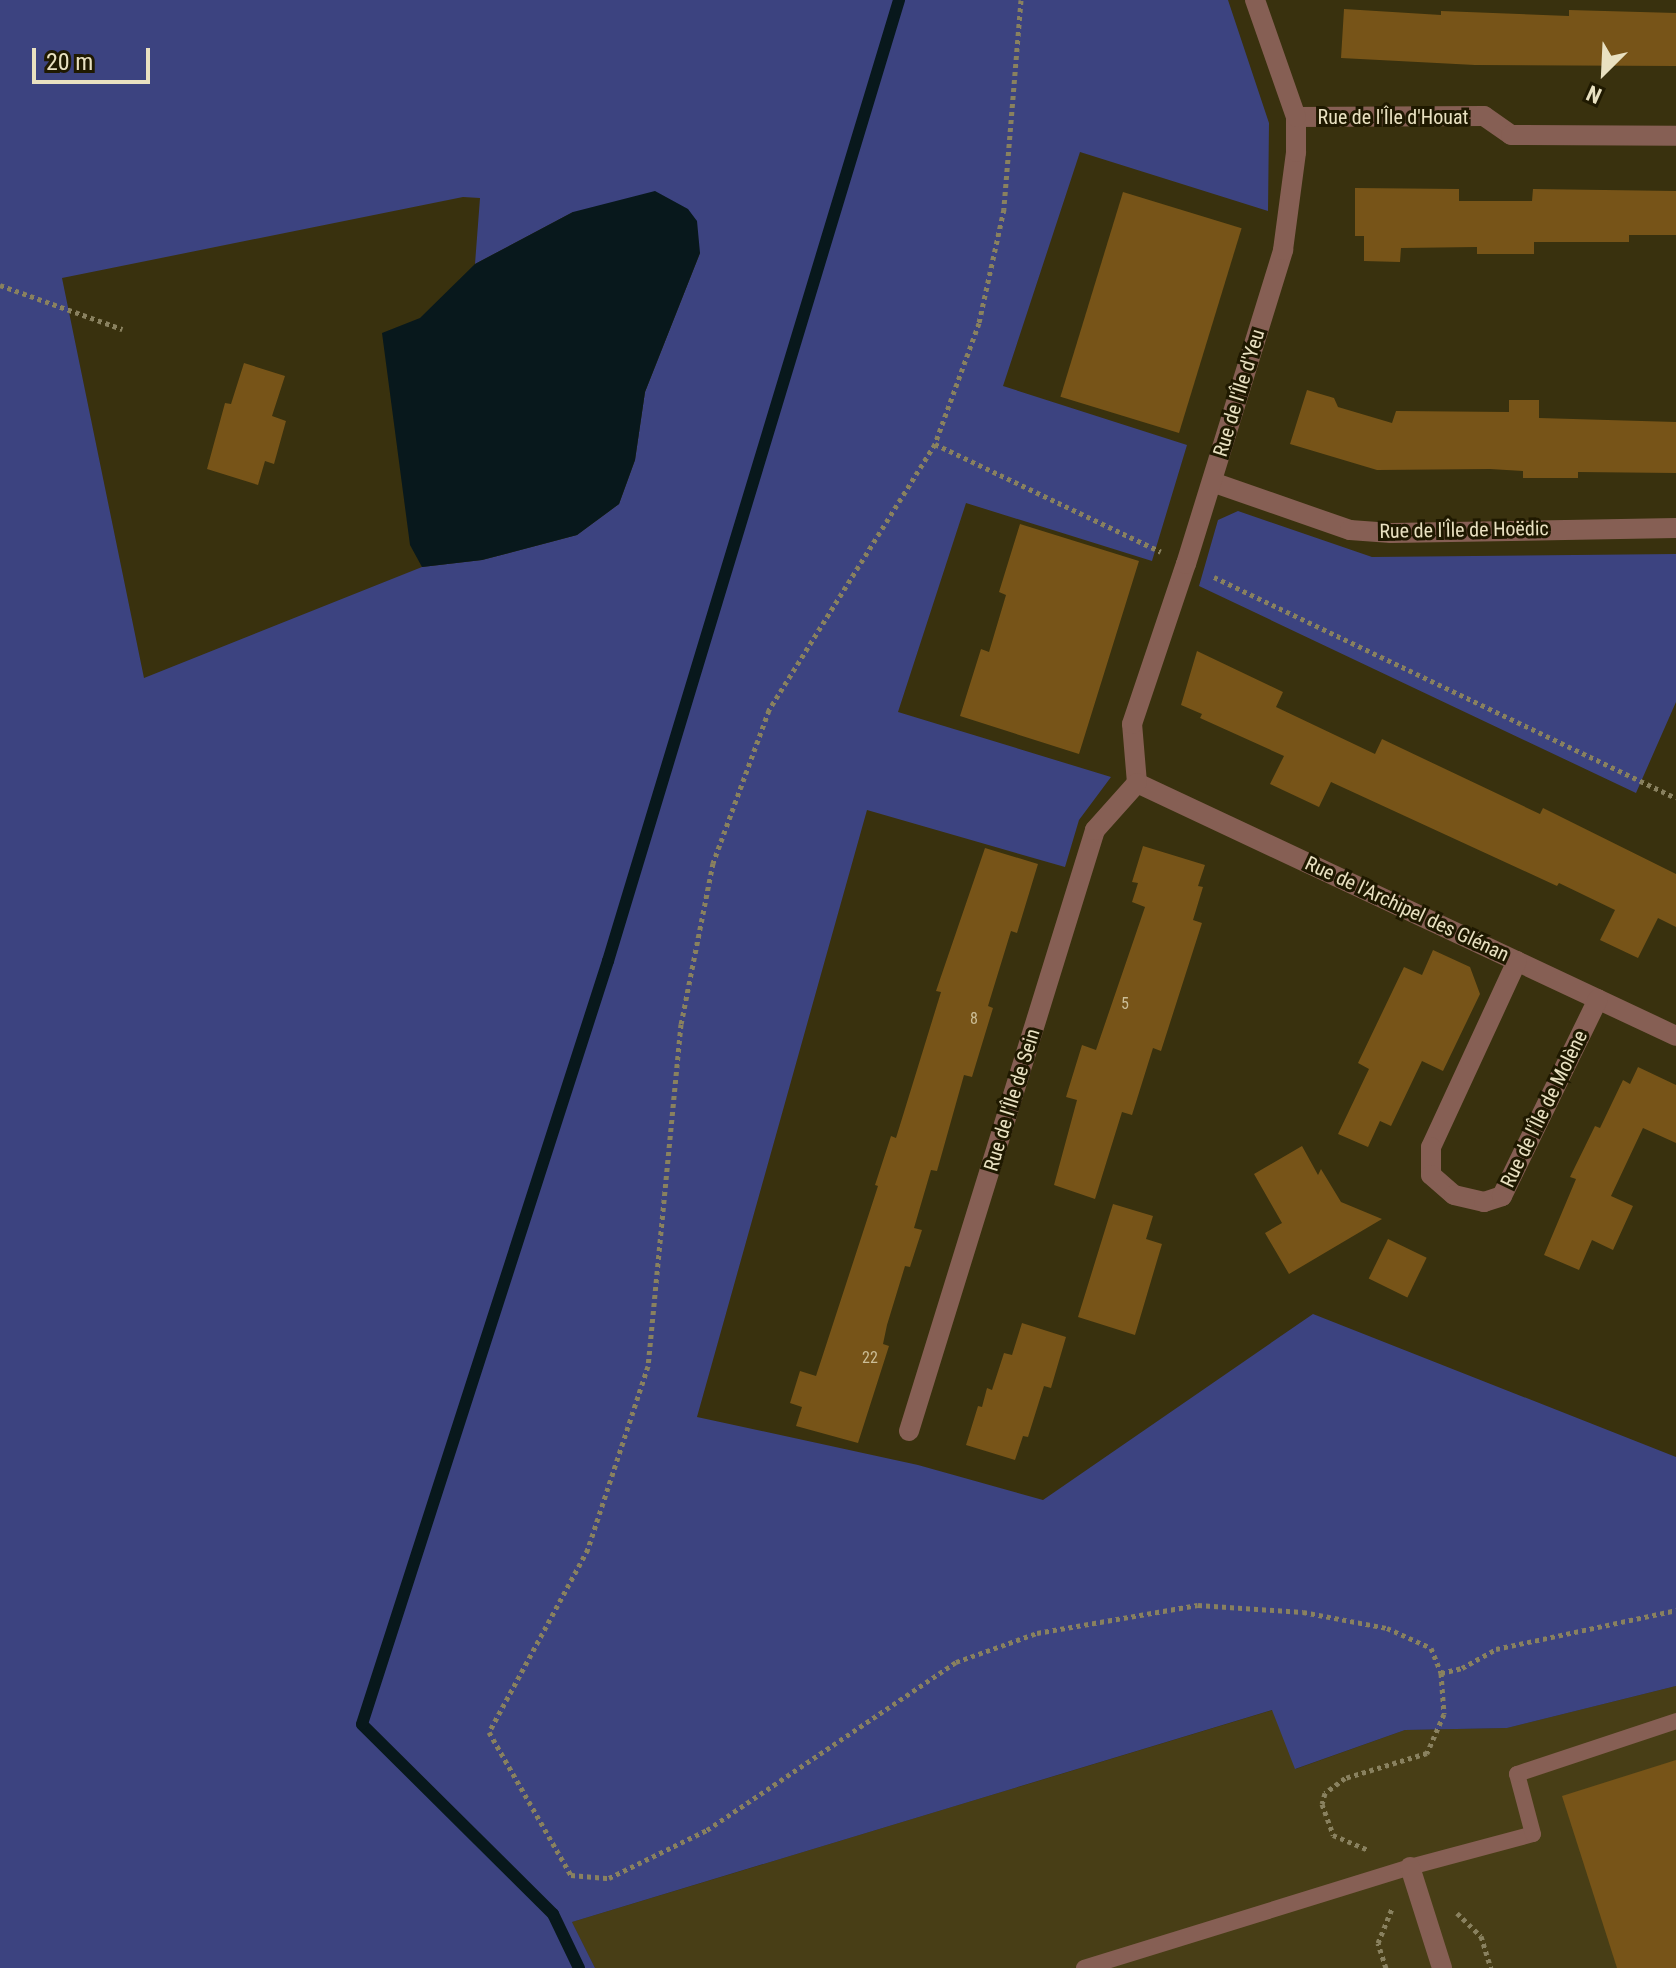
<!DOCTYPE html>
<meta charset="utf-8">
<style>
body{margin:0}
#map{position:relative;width:1676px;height:1968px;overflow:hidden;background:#39310e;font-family:"Roboto Condensed",sans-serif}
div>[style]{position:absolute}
.built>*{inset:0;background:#483e16}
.green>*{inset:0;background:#3c4380}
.water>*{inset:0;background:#08181c}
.stream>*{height:12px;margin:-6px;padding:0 6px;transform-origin:6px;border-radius:6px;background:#08181c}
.building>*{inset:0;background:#775418;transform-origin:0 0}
.path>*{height:5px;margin-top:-2.5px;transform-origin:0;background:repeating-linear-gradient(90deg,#89815f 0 4px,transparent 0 8px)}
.service>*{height:16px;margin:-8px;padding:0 8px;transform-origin:8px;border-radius:8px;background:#865f54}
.minor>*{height:20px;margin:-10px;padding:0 10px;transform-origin:10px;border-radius:10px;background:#865f54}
span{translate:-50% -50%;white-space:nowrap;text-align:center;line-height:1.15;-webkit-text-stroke:6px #1f1900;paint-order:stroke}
.number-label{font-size:16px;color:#ccbe97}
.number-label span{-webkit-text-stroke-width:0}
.street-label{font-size:20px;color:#e9e1c1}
.north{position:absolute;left:1564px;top:32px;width:80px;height:80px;-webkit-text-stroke:6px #1f1900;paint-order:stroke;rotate:204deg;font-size:22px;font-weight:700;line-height:32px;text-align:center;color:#e9e1c1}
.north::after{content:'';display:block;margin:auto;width:28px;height:36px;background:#e9e1c1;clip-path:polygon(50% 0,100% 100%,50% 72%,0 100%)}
.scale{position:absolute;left:32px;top:48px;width:118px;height:36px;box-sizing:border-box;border:4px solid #e9e1c1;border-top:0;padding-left:10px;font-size:24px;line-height:28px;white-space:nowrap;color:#e9e1c1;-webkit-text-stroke:6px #1f1900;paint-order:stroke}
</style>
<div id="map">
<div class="built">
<div style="clip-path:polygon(1676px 1686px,1676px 1968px,595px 1968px,572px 1922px,1273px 1710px,1296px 1769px,1405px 1730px,1507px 1728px)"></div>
</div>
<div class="green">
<div style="clip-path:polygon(evenodd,0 0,1228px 0,1269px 123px,1268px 211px,1080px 152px,1003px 386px,1187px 445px,1152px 561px,966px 503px,898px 712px,1111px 777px,1079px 820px,1065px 867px,867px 810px,697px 1417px,918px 1465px,1043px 1500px,1313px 1314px,1676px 1457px,1676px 1686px,1507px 1728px,1405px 1730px,1295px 1769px,1272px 1710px,572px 1922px,595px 1968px,0 1968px,0 0,463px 197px,480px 198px,475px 264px,573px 212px,700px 253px,645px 392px,635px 460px,619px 504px,577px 535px,482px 560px,422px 567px,144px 678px,62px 278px,463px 197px)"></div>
<div style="clip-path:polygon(1238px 511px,1372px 557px,1676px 554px,1676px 702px,1636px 793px,1199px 586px,1218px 520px)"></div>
</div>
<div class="water">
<div style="clip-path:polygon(655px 191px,688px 209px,697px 221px,700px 253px,645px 392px,635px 460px,619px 504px,577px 535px,482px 560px,422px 567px,410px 545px,382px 333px,420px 318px,475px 264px,573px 212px)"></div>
</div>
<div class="stream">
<div style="left:579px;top:1968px;width:60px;rotate:-115.7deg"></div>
<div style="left:553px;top:1914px;width:269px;rotate:-135.2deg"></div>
<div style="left:362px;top:1724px;width:802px;rotate:-72.13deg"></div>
<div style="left:608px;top:961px;width:1004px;rotate:-73.15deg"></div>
</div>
<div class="building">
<div style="clip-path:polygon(1344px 9px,1441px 15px,1441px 11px,1569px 16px,1569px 10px,1676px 13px,1676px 66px,1475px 65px,1341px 58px)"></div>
<div style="clip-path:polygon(1355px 188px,1459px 189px,1459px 201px,1532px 201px,1533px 189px,1676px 191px,1676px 235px,1629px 235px,1629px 242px,1534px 242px,1534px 254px,1477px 254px,1477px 247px,1401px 248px,1400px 262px,1364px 261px,1364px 236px,1355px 236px)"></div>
<div style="left:1123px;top:192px;width:124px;height:214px;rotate:17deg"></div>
<div style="clip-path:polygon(244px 363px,285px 376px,272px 416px,286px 421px,274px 464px,265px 461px,258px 485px,207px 469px,225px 403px,231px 404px)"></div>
<div style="clip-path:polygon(1307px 390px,1334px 398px,1338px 407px,1392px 423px,1396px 411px,1509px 412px,1509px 400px,1539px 400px,1539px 418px,1676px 422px,1676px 473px,1578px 472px,1578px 478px,1523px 478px,1523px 471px,1490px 469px,1377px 470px,1290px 444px)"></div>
<div style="clip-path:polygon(1020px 524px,1139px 561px,1079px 754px,960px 716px,981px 649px,989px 652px,1006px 595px,999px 592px)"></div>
<div style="clip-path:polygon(1197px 651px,1283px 692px,1276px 707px,1375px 754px,1382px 739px,1540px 814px,1543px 808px,1676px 874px,1676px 927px,1658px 918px,1638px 958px,1600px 940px,1615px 910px,1559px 883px,1557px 886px,1331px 782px,1319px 807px,1270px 784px,1284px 756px,1200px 718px,1202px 714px,1181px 705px)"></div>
<div style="clip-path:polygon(1143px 846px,1205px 865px,1198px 886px,1203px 887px,1193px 920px,1202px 923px,1161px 1051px,1153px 1048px,1132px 1115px,1122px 1112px,1095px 1199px,1054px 1185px,1077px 1100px,1066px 1097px,1082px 1045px,1096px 1050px,1145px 907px,1132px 902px,1138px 883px,1132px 882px)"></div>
<div style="clip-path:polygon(985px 848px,1038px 864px,1017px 933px,1011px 931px,988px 1006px,993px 1008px,972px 1077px,964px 1075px,937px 1171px,931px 1170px,914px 1228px,922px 1230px,910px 1267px,905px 1266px,887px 1325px,883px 1344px,889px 1346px,858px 1443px,796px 1426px,802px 1407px,790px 1403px,800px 1371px,816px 1376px,878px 1186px,875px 1185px,891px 1136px,896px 1138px,941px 992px,936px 991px)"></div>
<div style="clip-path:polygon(1433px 950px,1470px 967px,1480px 994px,1443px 1071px,1422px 1061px,1391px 1126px,1380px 1121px,1368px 1147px,1338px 1134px,1369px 1069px,1358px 1063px,1404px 967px,1422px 975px)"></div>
<div style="clip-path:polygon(1638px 1067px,1676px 1085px,1676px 1143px,1643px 1128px,1611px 1196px,1633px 1206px,1613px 1250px,1592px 1240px,1579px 1270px,1544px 1255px,1576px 1179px,1570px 1177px,1595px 1126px,1600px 1128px,1623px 1080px,1630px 1084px)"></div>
<div style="clip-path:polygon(1302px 1146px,1318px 1175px,1321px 1169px,1341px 1202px,1382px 1219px,1289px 1274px,1265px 1233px,1282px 1223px,1254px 1174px)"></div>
<div style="clip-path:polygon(1113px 1204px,1153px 1216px,1146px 1239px,1162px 1244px,1135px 1335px,1078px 1317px)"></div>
<div style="left:1388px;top:1239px;width:43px;height:44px;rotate:26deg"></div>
<div style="clip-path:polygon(1022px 1323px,1066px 1337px,1051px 1388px,1044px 1386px,1028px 1437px,1023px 1436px,1015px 1460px,966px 1445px,978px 1406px,982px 1407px,987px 1388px,992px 1390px,1004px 1353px,1012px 1355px)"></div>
<div style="clip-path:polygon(1676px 1760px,1676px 1968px,1617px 1968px,1562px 1796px)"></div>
</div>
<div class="path">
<div style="left:1021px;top:0;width:210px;rotate:94.7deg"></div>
<div style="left:1004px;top:209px;width:117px;rotate:102.4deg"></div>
<div style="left:979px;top:323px;width:129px;rotate:110deg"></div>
<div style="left:935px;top:444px;width:314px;rotate:122deg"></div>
<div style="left:769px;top:710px;width:163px;rotate:110.1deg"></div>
<div style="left:713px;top:863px;width:164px;rotate:101.2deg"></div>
<div style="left:681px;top:1024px;width:344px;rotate:95.5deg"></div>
<div style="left:648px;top:1366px;width:193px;rotate:108.2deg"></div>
<div style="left:588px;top:1549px;width:208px;rotate:118.4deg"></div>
<div style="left:489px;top:1732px;width:165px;rotate:60.2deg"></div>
<div style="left:571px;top:1875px;width:38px;rotate:5deg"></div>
<div style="left:609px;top:1878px;width:109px;rotate:-26.1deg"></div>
<div style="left:707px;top:1830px;width:300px;rotate:-34deg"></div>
<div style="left:956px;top:1662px;width:86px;rotate:-19.7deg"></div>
<div style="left:1037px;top:1633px;width:163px;rotate:-9.9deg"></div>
<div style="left:1198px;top:1605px;width:105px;rotate:3.8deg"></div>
<div style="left:1303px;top:1612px;width:86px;rotate:10.8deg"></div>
<div style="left:1387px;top:1628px;width:48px;rotate:24.4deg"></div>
<div style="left:1431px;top:1648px;width:27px;rotate:68deg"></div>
<div style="left:1441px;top:1673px;width:41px;rotate:85.8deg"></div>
<div style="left:1444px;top:1714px;width:43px;rotate:113.6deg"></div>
<div style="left:1427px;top:1753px;width:86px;rotate:163deg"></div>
<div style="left:1345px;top:1778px;width:25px;rotate:143deg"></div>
<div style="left:1325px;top:1793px;width:11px;rotate:105deg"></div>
<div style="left:1322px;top:1804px;width:33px;rotate:70deg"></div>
<div style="left:1333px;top:1835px;width:39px;rotate:23deg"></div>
<div style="left:0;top:285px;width:130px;rotate:19.8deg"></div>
<div style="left:935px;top:444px;width:250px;rotate:25.5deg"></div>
<div style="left:1214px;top:577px;width:512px;rotate:25.56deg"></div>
<div style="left:1441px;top:1673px;width:22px;rotate:-13deg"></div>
<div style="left:1462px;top:1668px;width:39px;rotate:-29deg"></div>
<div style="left:1496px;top:1649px;width:184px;rotate:-12.2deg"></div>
<div style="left:1457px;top:1913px;width:33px;rotate:44deg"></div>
<div style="left:1481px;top:1936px;width:34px;rotate:73deg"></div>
<div style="left:1386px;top:1968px;width:26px;rotate:-108deg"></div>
<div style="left:1378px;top:1943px;width:37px;rotate:-68deg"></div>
</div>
<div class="service">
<div style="left:1084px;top:1968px;width:341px;rotate:-17.2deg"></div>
<div style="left:1410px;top:1867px;width:127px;rotate:-15deg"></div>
<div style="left:1533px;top:1834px;width:62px;rotate:-104.9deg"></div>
<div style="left:1517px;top:1774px;width:168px;rotate:-18.4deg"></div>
</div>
<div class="minor">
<div style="left:1296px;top:117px;width:188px;rotate:-0.3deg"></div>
<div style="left:1484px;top:116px;width:33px;rotate:35deg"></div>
<div style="left:1511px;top:135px;width:165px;rotate:0.3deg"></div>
<div style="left:1212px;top:482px;width:146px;rotate:19.2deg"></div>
<div style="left:1350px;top:530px;width:41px;rotate:4.2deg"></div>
<div style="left:1391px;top:533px;width:285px;rotate:-1deg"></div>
<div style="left:1137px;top:783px;width:59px;rotate:-94.8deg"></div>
<div style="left:1132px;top:724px;width:169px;rotate:-71.4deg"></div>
<div style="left:1186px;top:564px;width:329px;rotate:-72.8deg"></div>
<div style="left:1283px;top:250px;width:99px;rotate:-82.4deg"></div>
<div style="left:1296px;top:152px;width:35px;rotate:-90deg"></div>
<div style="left:1296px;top:117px;width:124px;rotate:-109.3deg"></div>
<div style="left:1137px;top:783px;width:595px;rotate:25.14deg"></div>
<div style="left:1517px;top:961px;width:205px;rotate:114.8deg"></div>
<div style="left:1431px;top:1147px;width:28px;rotate:90deg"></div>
<div style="left:1431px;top:1175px;width:30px;rotate:41deg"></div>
<div style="left:1454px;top:1195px;width:31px;rotate:13deg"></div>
<div style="left:1484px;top:1202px;width:19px;rotate:-18deg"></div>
<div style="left:1502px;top:1196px;width:219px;rotate:-64deg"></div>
<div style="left:909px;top:1431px;width:629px;rotate:-72.8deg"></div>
<div style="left:1095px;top:830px;width:63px;rotate:-48.2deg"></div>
<div style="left:1410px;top:1867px;width:106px;rotate:72.4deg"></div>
</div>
<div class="number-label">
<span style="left:1125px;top:1004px">5</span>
<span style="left:974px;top:1019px">8</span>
<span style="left:870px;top:1358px">22</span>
</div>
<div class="street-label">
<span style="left:1393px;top:117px">Rue de l'Île d'Houat</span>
<span style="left:1239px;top:393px;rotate:-73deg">Rue de l'Île d'Yeu</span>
<span style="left:1464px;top:530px;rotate:-1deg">Rue de l'Île de Hoëdic</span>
<span style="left:1407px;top:909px;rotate:25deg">Rue de l'Archipel des Glénan</span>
<span style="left:1012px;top:1100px;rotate:-73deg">Rue de l'Île de Sein</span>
<span style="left:1544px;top:1109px;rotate:-64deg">Rue de l'Île de Molène</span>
</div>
<div class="north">N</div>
<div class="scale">20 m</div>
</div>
